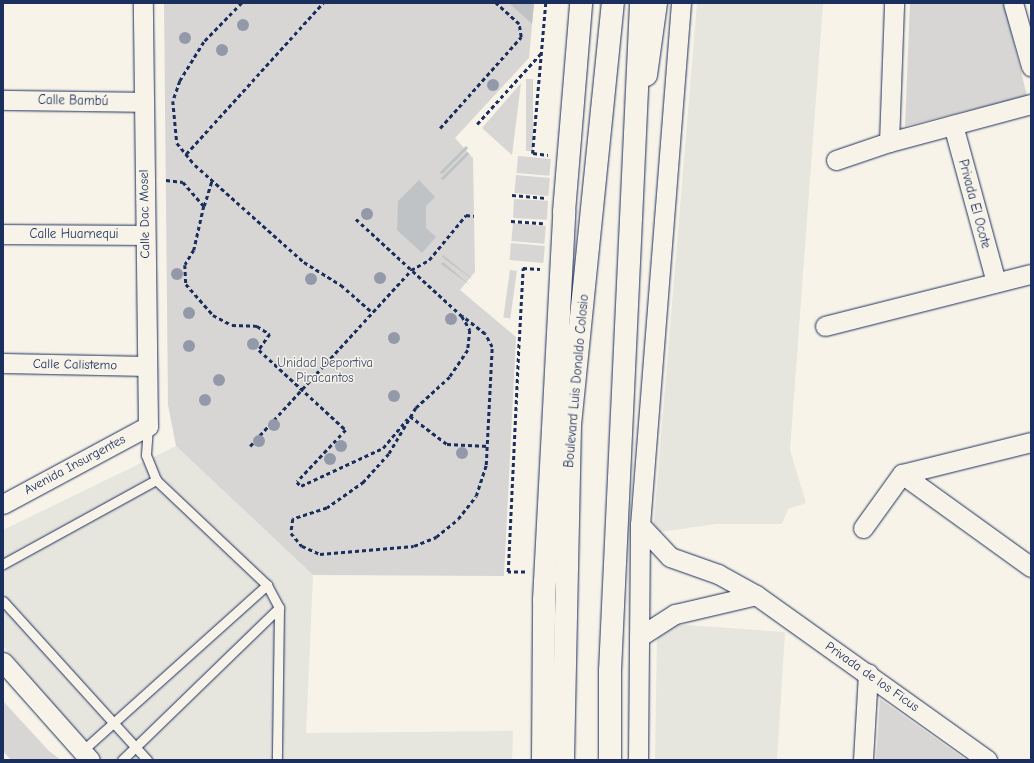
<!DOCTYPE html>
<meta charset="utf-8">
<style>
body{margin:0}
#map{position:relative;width:1034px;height:763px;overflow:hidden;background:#f7f3e8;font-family:"Comic Neue",sans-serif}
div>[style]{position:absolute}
.built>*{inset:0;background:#e6e5de}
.green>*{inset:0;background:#d7d6d4;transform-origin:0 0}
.building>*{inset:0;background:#c0c3c5;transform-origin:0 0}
.path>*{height:2.5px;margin-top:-1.25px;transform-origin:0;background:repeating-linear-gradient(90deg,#1b2f5e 0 4px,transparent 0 7px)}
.roads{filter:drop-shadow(0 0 1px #1b2f5e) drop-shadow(0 0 1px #1b2f5e)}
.service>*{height:9px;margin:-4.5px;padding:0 4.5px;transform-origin:4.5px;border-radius:4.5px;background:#f7f3e8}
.minor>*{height:19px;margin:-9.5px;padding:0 9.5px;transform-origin:9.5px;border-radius:9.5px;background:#f7f3e8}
.tertiary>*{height:22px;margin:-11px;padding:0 11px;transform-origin:11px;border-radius:11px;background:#f7f3e8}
.primary>*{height:22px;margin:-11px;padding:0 11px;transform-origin:11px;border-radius:11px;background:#f7f3e8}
.trees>*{width:12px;height:12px;margin:-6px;border-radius:50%;background:#9399a9}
span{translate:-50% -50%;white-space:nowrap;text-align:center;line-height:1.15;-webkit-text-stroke:3px #f7f3e8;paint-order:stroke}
.street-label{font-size:13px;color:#1b2f5e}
.park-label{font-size:13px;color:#415076}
.frame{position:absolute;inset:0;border:4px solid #1b2f5e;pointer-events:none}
</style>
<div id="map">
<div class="built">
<div style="clip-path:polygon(697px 3px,823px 3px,790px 450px,806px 503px,788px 509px,782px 524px,716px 524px,653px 533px)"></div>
<div style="clip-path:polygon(176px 446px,313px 575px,306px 733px,513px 731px,512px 760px,101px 760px,3px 646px,3px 530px)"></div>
<div style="clip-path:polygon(670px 624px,785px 632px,777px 760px,655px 760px,657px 636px)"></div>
</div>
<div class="green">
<div style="clip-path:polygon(164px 3px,534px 3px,529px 58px,455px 138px,473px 158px,475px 272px,460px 290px,516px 337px,504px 576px,313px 575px,176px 446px,168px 405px)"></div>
<div style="clip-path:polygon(910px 3px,1004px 3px,1027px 96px,905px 126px)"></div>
<div style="left:526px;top:79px;width:7px;height:72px"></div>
<div style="clip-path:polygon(521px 83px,512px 155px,482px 128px)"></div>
<div style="left:518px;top:156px;width:33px;height:17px;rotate:5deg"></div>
<div style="left:516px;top:175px;width:34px;height:18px;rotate:5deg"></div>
<div style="left:514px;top:199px;width:34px;height:19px;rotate:3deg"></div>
<div style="left:513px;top:223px;width:33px;height:18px;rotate:5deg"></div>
<div style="left:511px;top:243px;width:34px;height:17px;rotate:5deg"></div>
<div style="left:510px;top:270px;width:7px;height:48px;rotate:8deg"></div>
<div style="clip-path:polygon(880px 699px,966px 760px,876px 760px)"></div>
<div style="clip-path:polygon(3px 701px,49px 751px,61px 760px,11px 760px,3px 751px)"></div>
</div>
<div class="building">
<div style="clip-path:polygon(509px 3px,534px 3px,532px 24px)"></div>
<div style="left:466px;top:146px;width:3px;height:37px;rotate:45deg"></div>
<div style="left:467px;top:152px;width:3px;height:37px;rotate:45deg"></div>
<div style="clip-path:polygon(419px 180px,435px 197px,426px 206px,426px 228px,436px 237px,422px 253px,397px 230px,398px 201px)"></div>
<div style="clip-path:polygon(443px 255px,470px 277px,472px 279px,442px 257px)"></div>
<div style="clip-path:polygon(443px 262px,471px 286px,441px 264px)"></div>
</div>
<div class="path">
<div style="left:242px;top:3px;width:54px;rotate:134.3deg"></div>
<div style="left:204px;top:42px;width:46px;rotate:121.6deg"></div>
<div style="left:180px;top:81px;width:21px;rotate:109deg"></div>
<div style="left:173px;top:101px;width:42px;rotate:84.6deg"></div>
<div style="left:177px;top:143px;width:28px;rotate:51deg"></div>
<div style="left:195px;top:165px;width:146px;rotate:41.7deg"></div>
<div style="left:304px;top:262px;width:44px;rotate:31.9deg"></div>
<div style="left:341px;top:285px;width:41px;rotate:41.1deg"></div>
<div style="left:546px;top:3px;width:151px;rotate:95deg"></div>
<div style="left:533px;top:153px;width:15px;rotate:8deg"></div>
<div style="left:477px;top:124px;width:97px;rotate:-47.9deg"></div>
<div style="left:440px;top:128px;width:122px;rotate:-48.3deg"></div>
<div style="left:521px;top:37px;width:13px;rotate:-99deg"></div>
<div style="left:519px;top:24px;width:31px;rotate:-138deg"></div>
<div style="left:186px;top:154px;width:204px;rotate:-47.8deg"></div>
<div style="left:166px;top:180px;width:17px;rotate:7deg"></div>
<div style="left:183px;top:182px;width:32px;rotate:49deg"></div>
<div style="left:204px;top:206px;width:27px;rotate:-73deg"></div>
<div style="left:512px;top:195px;width:33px;rotate:5deg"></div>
<div style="left:204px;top:206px;width:45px;rotate:102.8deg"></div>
<div style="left:194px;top:250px;width:17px;rotate:121deg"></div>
<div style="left:185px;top:265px;width:19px;rotate:87deg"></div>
<div style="left:186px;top:284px;width:41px;rotate:48.9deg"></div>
<div style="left:213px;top:315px;width:21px;rotate:28deg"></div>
<div style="left:232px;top:325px;width:25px;rotate:2deg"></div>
<div style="left:257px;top:326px;width:15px;rotate:32deg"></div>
<div style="left:270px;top:334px;width:19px;rotate:125deg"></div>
<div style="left:259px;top:350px;width:118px;rotate:42.6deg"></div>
<div style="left:346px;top:430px;width:71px;rotate:133.3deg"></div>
<div style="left:297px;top:482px;width:6px;rotate:45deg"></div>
<div style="left:301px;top:486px;width:90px;rotate:-24.9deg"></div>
<div style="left:383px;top:448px;width:38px;rotate:-50deg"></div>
<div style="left:356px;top:219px;width:144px;rotate:42.5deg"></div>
<div style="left:462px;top:316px;width:16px;rotate:60deg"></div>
<div style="left:470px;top:330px;width:20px;rotate:96deg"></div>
<div style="left:468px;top:350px;width:32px;rotate:124deg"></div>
<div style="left:450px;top:377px;width:46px;rotate:137.6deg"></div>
<div style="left:416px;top:408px;width:53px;rotate:120.4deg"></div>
<div style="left:389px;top:454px;width:38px;rotate:132deg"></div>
<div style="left:364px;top:482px;width:45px;rotate:144.9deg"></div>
<div style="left:327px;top:508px;width:36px;rotate:162deg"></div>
<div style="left:293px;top:519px;width:14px;rotate:98deg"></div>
<div style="left:291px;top:533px;width:17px;rotate:50deg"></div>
<div style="left:302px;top:546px;width:20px;rotate:24deg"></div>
<div style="left:320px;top:554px;width:94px;rotate:-4.9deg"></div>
<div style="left:414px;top:546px;width:24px;rotate:-22deg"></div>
<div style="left:436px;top:537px;width:28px;rotate:-39deg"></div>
<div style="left:458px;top:519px;width:29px;rotate:-52deg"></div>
<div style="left:476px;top:496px;width:33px;rotate:-72deg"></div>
<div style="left:486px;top:465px;width:118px;rotate:-87.1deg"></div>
<div style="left:492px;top:347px;width:15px;rotate:-118deg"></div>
<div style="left:485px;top:334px;width:29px;rotate:-142deg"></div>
<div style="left:511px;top:221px;width:32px;rotate:4deg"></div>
<div style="left:410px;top:416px;width:46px;rotate:37.1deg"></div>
<div style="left:447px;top:444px;width:41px;rotate:2.8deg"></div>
<div style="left:250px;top:446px;width:239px;rotate:-47.5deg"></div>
<div style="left:411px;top:270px;width:21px;rotate:-29deg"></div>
<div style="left:429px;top:260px;width:58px;rotate:-50.6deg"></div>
<div style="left:466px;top:215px;width:8px;rotate:7deg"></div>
<div style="left:525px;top:572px;width:17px;rotate:180deg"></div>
<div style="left:508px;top:572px;width:231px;rotate:-87.3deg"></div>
<div style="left:519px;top:341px;width:73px;rotate:-86.9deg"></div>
<div style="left:523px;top:268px;width:17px;rotate:3deg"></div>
</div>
<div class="roads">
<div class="service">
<div style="left:148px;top:426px;width:29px;rotate:94deg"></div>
<div style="left:146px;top:455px;width:27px;rotate:68deg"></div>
<div style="left:3px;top:564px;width:175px;rotate:-28.8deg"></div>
<div style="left:156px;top:480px;width:153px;rotate:43.4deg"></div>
<div style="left:267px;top:585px;width:26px;rotate:62deg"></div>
<div style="left:279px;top:608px;width:152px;rotate:90.8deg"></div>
<div style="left:3px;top:601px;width:215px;rotate:47.8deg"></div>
<div style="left:82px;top:751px;width:249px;rotate:-41.9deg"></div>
<div style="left:122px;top:760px;width:219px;rotate:-44.1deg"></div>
</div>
<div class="minor">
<div style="left:1013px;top:3px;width:66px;rotate:74.1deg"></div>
<div style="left:3px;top:100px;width:141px;rotate:0.8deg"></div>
<div style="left:953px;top:125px;width:163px;rotate:74.7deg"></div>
<div style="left:889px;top:142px;width:139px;rotate:-87.9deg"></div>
<div style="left:836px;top:160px;width:56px;rotate:-18.8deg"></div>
<div style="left:889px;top:142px;width:147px;rotate:-15deg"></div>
<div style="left:3px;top:234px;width:142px;rotate:0.4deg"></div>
<div style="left:825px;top:326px;width:212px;rotate:-14.2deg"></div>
<div style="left:3px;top:363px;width:144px;rotate:1.2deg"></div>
<div style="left:902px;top:474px;width:159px;rotate:35.8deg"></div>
<div style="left:902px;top:474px;width:133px;rotate:-13.9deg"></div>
<div style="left:3px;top:504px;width:165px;rotate:-28.3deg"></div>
<div style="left:148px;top:426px;width:423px;rotate:-90.7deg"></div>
<div style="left:640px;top:525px;width:44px;rotate:46.8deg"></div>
<div style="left:670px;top:557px;width:51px;rotate:19.5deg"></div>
<div style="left:718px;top:574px;width:43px;rotate:28.9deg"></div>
<div style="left:756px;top:595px;width:284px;rotate:35.5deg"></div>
<div style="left:863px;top:528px;width:67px;rotate:-54.2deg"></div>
<div style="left:639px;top:637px;width:43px;rotate:-32.6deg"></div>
<div style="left:675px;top:614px;width:83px;rotate:-13.2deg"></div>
<div style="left:3px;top:662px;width:131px;rotate:48.4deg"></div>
<div style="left:638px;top:760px;width:235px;rotate:-89.5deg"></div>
<div style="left:640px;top:525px;width:524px;rotate:-85.51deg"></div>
<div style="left:863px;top:760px;width:87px;rotate:-86.7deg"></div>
</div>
<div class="tertiary">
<div style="left:646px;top:75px;width:73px;rotate:-82.1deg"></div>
<div style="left:543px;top:760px;width:160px;rotate:-89.6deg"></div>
<div style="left:544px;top:600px;width:389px;rotate:-87deg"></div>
<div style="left:564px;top:212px;width:210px;rotate:-85.3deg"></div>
</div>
<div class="primary">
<div style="left:563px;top:760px;width:335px;rotate:-88.8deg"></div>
<div style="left:570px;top:425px;width:424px;rotate:-84.2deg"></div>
<div style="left:610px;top:760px;width:89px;rotate:-90deg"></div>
<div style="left:610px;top:671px;width:669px;rotate:-87.34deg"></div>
</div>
</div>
<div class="trees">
<div style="left:243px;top:25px"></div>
<div style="left:185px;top:38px"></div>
<div style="left:222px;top:50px"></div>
<div style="left:493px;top:85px"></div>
<div style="left:367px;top:214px"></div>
<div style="left:177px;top:274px"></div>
<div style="left:380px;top:278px"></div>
<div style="left:311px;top:279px"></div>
<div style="left:189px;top:313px"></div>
<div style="left:451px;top:319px"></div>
<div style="left:394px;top:338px"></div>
<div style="left:253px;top:344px"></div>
<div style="left:189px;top:346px"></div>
<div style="left:219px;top:380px"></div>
<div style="left:394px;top:396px"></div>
<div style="left:205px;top:400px"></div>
<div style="left:274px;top:425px"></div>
<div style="left:259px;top:441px"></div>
<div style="left:341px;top:446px"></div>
<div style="left:462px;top:453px"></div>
<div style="left:330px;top:459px"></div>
</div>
<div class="street-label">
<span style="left:73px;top:101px;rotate:1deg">Calle Bambú</span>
<span style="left:974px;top:204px;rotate:75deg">Privada El Ocote</span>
<span style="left:145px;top:214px;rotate:-91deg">Calle Dac Mosel</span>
<span style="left:74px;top:234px">Calle Huarnequi</span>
<span style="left:75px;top:365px;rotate:1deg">Calle Calistemo</span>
<span style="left:577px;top:381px;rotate:-85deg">Boulevard Luis Donaldo Colosio</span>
<span style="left:75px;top:465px;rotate:-28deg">Avenida Insurgentes</span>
<span style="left:872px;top:677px;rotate:35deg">Privada de los Ficus</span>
</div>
<div class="park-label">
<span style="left:325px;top:371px">Unidad Deportiva<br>Piracantos</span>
</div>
<div class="frame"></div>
</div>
